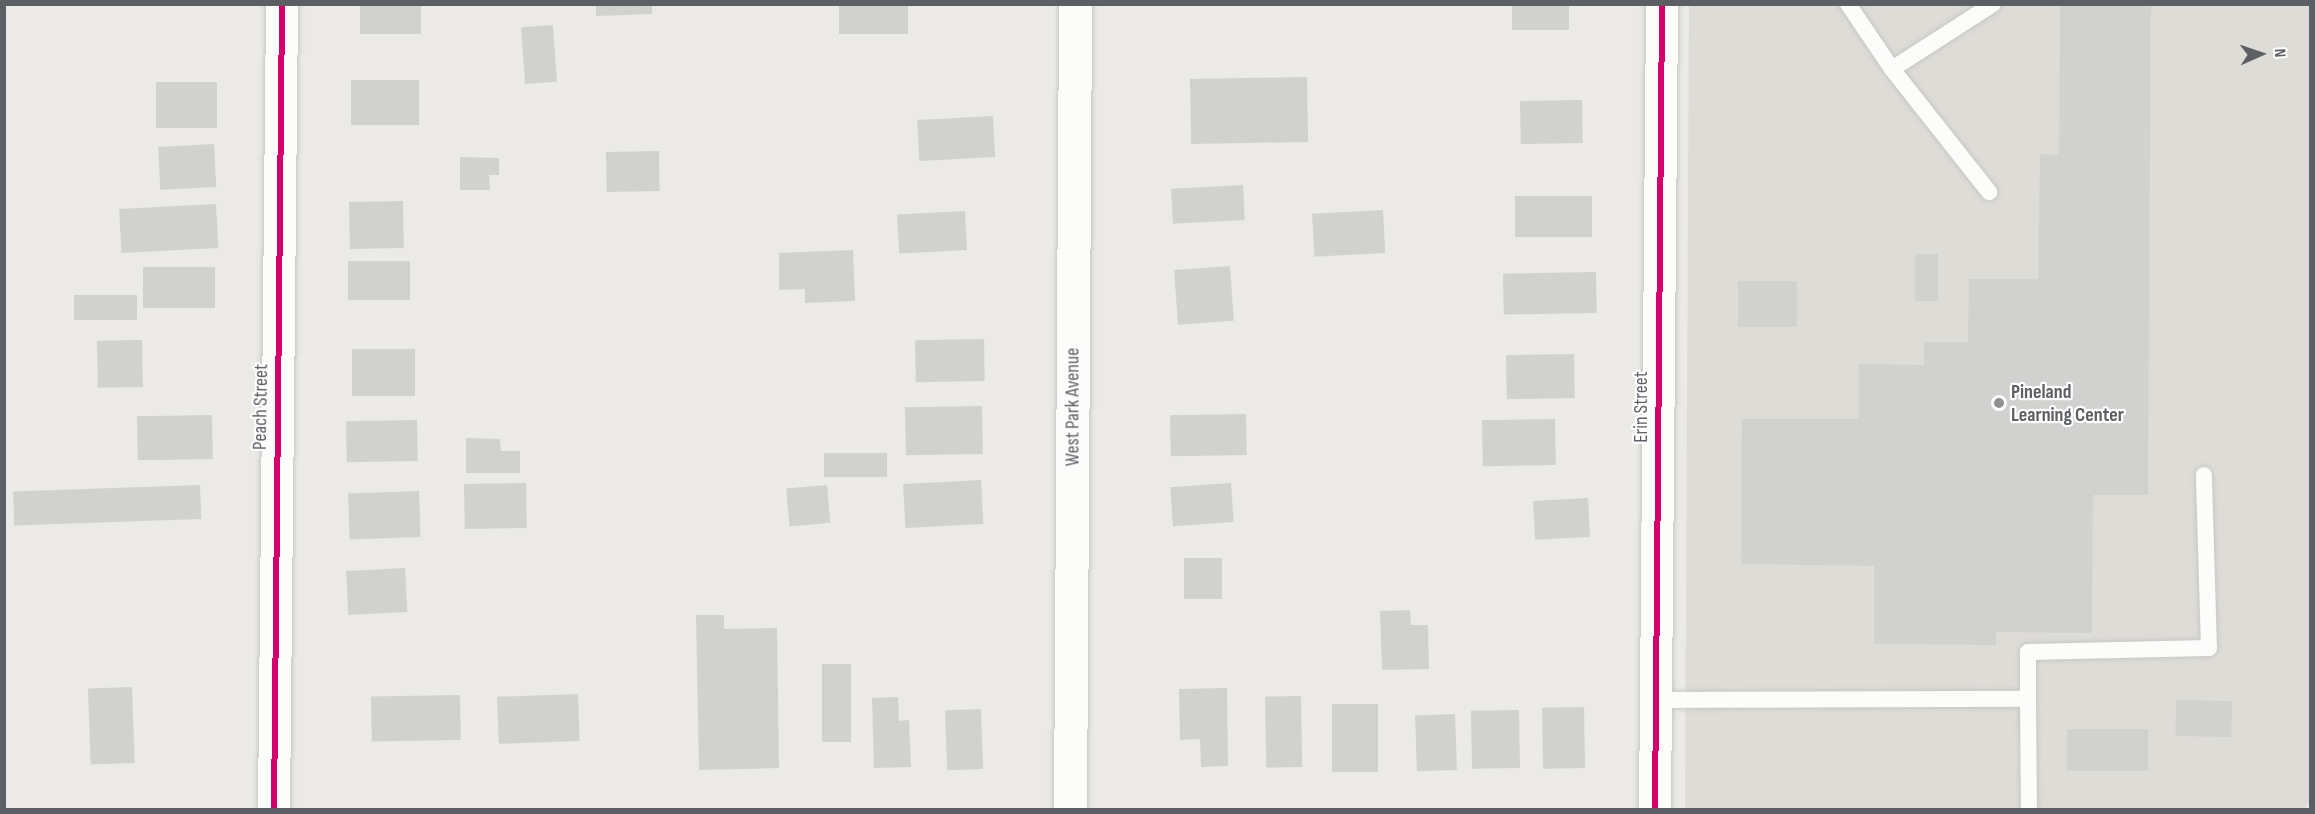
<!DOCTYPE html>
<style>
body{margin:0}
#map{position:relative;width:2315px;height:814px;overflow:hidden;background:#ebeae6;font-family:"Sofia Sans Condensed",sans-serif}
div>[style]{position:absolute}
.education>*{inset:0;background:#dedcd6}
.building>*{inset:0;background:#d1d1cf;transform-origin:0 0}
.roads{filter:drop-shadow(0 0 2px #c7c6c6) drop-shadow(0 0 2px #c7c6c6)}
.service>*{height:16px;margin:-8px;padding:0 8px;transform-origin:8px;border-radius:8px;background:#fcfcfb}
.minor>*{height:32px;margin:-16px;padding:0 16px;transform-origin:16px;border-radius:16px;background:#fcfcfb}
.secondary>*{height:33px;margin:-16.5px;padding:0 16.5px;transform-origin:16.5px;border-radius:16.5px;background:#fcfcfb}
.cycleway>*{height:6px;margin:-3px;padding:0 3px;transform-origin:3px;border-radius:3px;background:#d6006c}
.dots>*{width:16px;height:16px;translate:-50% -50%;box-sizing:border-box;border:3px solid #fff;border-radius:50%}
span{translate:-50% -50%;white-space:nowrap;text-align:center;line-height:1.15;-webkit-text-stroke:4.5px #fff;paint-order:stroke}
.poi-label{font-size:20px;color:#5c5f63;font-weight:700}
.left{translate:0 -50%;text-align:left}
.street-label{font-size:20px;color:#5c5f63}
.frame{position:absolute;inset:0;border:6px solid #5c5f63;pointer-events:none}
.north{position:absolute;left:2231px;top:24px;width:60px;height:60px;-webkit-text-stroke:4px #fff;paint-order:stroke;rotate:87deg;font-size:16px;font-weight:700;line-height:24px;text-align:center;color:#5c5f63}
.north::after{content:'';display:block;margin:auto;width:21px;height:27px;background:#5c5f63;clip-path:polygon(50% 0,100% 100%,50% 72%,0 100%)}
</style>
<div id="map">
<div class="education">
<div style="clip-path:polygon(1689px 5px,2310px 5px,2310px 802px,2303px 810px,1685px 809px)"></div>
</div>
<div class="building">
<div style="left:360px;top:4px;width:61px;height:30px"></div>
<div style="clip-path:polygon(596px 4px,652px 4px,652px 14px,596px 16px)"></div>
<div style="left:839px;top:4px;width:69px;height:30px"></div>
<div style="left:1512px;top:4px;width:57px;height:26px"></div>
<div style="clip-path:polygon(2060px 4px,2151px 4px,2148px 495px,2093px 495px,2092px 633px,1996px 632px,1996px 645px,1874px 644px,1874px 566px,1741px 564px,1742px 419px,1859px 419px,1859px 364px,1924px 365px,1924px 342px,1968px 342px,1969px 279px,2038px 279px,2040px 154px,2059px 155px)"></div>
<div style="left:553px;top:25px;width:57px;height:32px;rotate:86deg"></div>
<div style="left:1307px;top:77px;width:65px;height:117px;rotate:89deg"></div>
<div style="left:419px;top:80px;width:45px;height:68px;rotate:90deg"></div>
<div style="left:156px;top:82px;width:61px;height:46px"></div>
<div style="left:1582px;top:100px;width:43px;height:62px;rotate:89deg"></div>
<div style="left:993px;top:116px;width:41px;height:76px;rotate:87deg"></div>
<div style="left:214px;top:144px;width:43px;height:56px;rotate:87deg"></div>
<div style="left:659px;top:151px;width:40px;height:53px;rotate:89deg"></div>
<div style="clip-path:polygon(460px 157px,499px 158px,499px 175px,489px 175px,490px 190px,460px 190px)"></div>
<div style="left:1243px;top:185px;width:35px;height:72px;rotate:87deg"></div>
<div style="left:1592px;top:196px;width:41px;height:77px;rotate:90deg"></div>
<div style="left:403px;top:201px;width:47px;height:54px;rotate:89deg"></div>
<div style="left:216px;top:204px;width:44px;height:97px;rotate:87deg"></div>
<div style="left:1383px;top:210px;width:43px;height:71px;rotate:87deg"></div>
<div style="left:965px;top:211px;width:39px;height:68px;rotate:87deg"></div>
<div style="clip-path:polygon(853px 250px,855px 301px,805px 303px,805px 289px,779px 290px,779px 253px)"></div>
<div style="left:1915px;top:254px;width:23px;height:47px"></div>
<div style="left:410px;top:261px;width:39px;height:62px;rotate:90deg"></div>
<div style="left:1230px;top:266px;width:55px;height:56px;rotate:86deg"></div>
<div style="left:143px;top:267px;width:72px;height:41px"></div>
<div style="left:1596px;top:272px;width:41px;height:93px;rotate:89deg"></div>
<div style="left:1797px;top:281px;width:46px;height:59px;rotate:90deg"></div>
<div style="left:137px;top:295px;width:25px;height:63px;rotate:90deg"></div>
<div style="left:984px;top:339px;width:42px;height:69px;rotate:89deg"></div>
<div style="left:142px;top:340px;width:47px;height:45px;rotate:89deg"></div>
<div style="left:352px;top:349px;width:63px;height:47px"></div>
<div style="left:1574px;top:354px;width:44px;height:68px;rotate:89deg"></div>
<div style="left:982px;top:406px;width:48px;height:77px;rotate:89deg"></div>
<div style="left:1246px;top:414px;width:41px;height:76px;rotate:89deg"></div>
<div style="left:212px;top:415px;width:44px;height:75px;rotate:89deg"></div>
<div style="left:1555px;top:419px;width:46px;height:73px;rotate:89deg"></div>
<div style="left:417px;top:420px;width:41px;height:71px;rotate:89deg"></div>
<div style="clip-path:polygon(466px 438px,500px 439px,501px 451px,520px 451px,520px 473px,466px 473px)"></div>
<div style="left:824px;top:453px;width:63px;height:24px"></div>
<div style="left:981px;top:480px;width:44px;height:78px;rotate:87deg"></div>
<div style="left:526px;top:483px;width:45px;height:62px;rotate:89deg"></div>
<div style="left:1231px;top:483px;width:39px;height:61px;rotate:86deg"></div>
<div style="left:200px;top:485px;width:34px;height:187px;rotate:88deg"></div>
<div style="left:827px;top:485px;width:38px;height:41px;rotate:85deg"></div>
<div style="left:419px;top:491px;width:46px;height:71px;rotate:88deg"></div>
<div style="left:1588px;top:498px;width:39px;height:55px;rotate:87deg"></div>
<div style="left:1184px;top:558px;width:38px;height:41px"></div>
<div style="left:405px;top:568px;width:44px;height:59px;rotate:87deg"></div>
<div style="clip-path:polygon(1410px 610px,1411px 625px,1428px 625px,1429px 669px,1382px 670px,1380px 611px)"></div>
<div style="clip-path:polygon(696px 615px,724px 615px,724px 629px,777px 628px,779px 768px,699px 770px)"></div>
<div style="left:822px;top:664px;width:29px;height:78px"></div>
<div style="left:132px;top:687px;width:76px;height:44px;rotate:88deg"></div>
<div style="clip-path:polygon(1227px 688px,1228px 766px,1201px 767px,1200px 739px,1180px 740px,1179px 689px)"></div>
<div style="left:578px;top:694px;width:47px;height:81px;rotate:88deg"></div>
<div style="left:460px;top:695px;width:45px;height:89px;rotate:89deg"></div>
<div style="left:1301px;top:696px;width:71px;height:36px;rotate:89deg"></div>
<div style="clip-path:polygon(898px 697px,899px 721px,909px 720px,911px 767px,874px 768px,872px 698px)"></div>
<div style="left:2176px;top:700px;width:56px;height:36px;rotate:1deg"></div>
<div style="left:1332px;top:704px;width:46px;height:68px"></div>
<div style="left:1584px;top:707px;width:61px;height:42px;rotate:89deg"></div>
<div style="left:981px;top:709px;width:60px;height:36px;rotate:88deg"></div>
<div style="left:1519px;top:710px;width:58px;height:48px;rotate:89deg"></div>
<div style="left:1455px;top:714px;width:56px;height:40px;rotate:88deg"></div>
<div style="left:2067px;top:729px;width:81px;height:42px"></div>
</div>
<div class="roads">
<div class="service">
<div style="left:1848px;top:4px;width:78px;rotate:55.9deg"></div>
<div style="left:1892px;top:69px;width:157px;rotate:51.7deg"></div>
<div style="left:1892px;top:69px;width:120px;rotate:-32.8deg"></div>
<div style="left:2028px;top:699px;width:111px;rotate:89.5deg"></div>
<div style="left:1656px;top:700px;width:372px;rotate:-0.2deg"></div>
<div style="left:2028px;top:699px;width:47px;rotate:-90deg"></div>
<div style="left:2028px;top:652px;width:181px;rotate:-1.3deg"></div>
<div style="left:2209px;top:648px;width:173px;rotate:-91.7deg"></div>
</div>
<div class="minor">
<div style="left:274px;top:810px;width:806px;rotate:-89.43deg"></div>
<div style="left:1655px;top:810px;width:806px;rotate:-89.5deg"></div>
</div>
<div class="secondary">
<div style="left:1070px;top:810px;width:806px;rotate:-89.64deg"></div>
</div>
</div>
<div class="cycleway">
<div style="left:274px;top:810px;width:806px;rotate:-89.43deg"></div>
<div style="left:1655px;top:810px;width:806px;rotate:-89.5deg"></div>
</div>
<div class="dots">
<div style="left:1999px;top:403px;background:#8e9091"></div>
</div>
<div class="poi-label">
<span class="left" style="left:2011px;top:404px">Pineland<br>Learning Center</span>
</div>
<div class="street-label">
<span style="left:261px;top:407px;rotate:-89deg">Peach Street</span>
<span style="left:1073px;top:407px;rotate:-90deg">West Park Avenue</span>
<span style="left:1641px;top:407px;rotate:-90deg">Erin Street</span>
</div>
<div class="frame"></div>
<div class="north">N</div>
</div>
